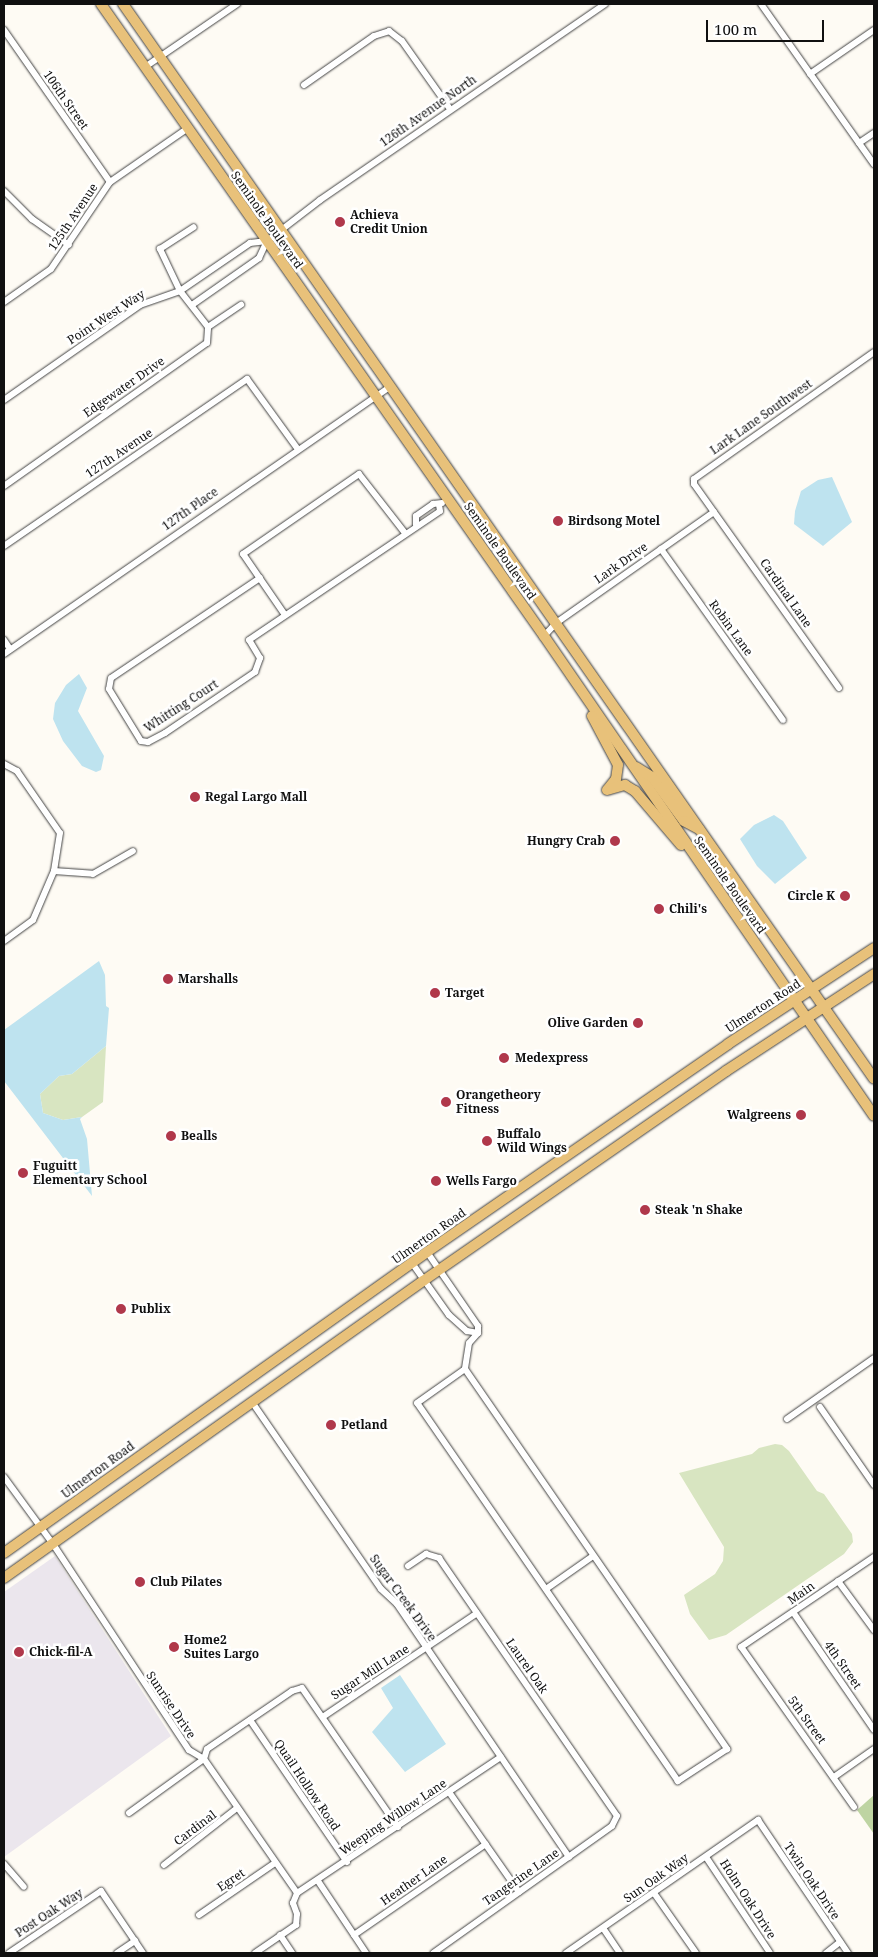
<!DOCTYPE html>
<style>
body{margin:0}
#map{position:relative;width:878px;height:1957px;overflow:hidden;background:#fefbf4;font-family:"Noto Serif",serif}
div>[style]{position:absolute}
.industrial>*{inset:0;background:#ebe6ed}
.green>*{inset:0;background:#d8e5c1}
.forest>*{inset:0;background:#bed4a2}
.water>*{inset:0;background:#bee3ef}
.roads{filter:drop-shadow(0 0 1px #434343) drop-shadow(0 0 1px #434343)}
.street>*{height:6px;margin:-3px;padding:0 3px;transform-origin:3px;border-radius:3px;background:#fff}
.primary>*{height:10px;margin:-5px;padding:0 5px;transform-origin:5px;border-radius:5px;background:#e8c17a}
.dots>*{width:14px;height:14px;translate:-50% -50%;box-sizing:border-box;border:2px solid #fff;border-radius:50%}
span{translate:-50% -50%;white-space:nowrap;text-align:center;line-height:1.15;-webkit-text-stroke:5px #fff;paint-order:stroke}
.street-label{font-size:12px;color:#101010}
.poi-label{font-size:12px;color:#101010;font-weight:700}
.left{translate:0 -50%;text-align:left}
.right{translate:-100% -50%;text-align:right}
.frame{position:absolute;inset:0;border:5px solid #101010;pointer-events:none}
.scale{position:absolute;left:706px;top:20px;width:118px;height:22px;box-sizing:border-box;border:2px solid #101010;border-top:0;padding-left:6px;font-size:15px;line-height:18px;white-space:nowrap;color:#101010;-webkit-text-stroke:4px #fff;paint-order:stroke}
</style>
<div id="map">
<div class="industrial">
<div style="clip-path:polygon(55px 1556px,171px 1736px,4px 1857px,4px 1592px)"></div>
</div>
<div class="green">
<div style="clip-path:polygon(106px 1046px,103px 1102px,82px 1117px,63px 1120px,43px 1113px,40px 1094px,59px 1076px,72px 1074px)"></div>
<div style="clip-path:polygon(775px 1444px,782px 1445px,789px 1451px,817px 1491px,824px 1494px,852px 1534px,853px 1542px,844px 1554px,803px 1582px,726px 1635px,709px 1640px,690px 1614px,684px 1595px,715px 1574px,723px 1561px,724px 1547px,679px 1473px,752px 1454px,759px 1448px)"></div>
</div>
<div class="forest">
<div style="clip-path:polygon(874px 1795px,874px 1834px,857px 1810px)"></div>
</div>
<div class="water">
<div style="clip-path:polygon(832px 477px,852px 522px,823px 546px,794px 524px,795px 511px,801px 491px,818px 480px)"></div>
<div style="clip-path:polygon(79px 674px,87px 688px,78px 711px,104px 756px,101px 770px,96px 772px,82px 766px,63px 741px,53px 719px,55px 703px,66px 685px)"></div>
<div style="clip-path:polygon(774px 815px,783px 821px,807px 858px,775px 884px,757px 866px,740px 839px,754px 825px)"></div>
<div style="clip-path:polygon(99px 961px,105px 975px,106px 1006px,109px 1008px,106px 1046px,72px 1074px,59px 1076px,40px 1094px,43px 1113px,63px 1120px,82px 1117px,80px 1119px,87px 1139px,92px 1196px,4px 1081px,4px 1030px)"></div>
<div style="clip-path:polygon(400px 1675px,446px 1744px,405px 1772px,372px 1732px,393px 1708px,381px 1688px)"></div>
</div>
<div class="roads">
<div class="street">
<div style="left:761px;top:4px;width:196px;rotate:54.8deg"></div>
<div style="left:4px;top:30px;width:185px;rotate:55.1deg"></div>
<div style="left:145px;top:67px;width:112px;rotate:-34.4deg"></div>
<div style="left:810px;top:74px;width:78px;rotate:-34.5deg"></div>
<div style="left:304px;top:85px;width:85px;rotate:-35deg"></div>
<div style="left:374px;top:36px;width:16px;rotate:-18deg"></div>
<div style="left:389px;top:31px;width:16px;rotate:38deg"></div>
<div style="left:402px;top:41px;width:83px;rotate:54.8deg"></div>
<div style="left:859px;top:143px;width:18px;rotate:-34deg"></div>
<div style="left:4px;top:191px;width:40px;rotate:45deg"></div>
<div style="left:32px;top:219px;width:45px;rotate:35.1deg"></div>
<div style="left:4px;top:302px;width:57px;rotate:-35.1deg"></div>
<div style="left:51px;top:269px;width:105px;rotate:-55.9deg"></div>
<div style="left:110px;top:182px;width:95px;rotate:-34.7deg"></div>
<div style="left:192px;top:305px;width:82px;rotate:-35deg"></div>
<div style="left:259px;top:258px;width:19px;rotate:-65deg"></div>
<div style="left:208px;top:327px;width:40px;rotate:-34deg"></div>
<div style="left:4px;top:400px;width:166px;rotate:-34.9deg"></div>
<div style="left:140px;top:305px;width:42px;rotate:-19.3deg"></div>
<div style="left:180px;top:291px;width:85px;rotate:-34.4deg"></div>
<div style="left:250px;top:243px;width:17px;rotate:-7deg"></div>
<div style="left:267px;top:241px;width:67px;rotate:-37.7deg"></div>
<div style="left:320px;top:200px;width:346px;rotate:-34.5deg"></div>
<div style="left:4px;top:486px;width:248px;rotate:-35.2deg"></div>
<div style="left:207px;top:343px;width:16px;rotate:-86deg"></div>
<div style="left:208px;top:327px;width:46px;rotate:-127.9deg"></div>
<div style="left:180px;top:291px;width:47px;rotate:-115.5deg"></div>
<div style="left:160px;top:249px;width:40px;rotate:-32.9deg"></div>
<div style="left:416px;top:525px;width:9px;rotate:-90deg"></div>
<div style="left:416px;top:516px;width:21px;rotate:-35deg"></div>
<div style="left:433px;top:504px;width:9px;rotate:-6deg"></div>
<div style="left:4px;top:546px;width:295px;rotate:-34.5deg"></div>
<div style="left:247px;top:379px;width:85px;rotate:54.1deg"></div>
<div style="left:661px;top:549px;width:210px;rotate:54.5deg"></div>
<div style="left:260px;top:578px;width:179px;rotate:146.1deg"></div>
<div style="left:111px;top:678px;width:11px;rotate:100deg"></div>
<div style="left:109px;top:689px;width:61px;rotate:58.4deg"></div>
<div style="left:141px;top:741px;width:7px;rotate:8deg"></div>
<div style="left:148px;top:742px;width:19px;rotate:-28deg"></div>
<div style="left:165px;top:733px;width:109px;rotate:-34.1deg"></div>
<div style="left:255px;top:672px;width:15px;rotate:-70deg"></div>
<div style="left:260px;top:658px;width:21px;rotate:-121deg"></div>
<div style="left:249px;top:640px;width:230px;rotate:-34deg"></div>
<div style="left:440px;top:511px;width:6px;rotate:-99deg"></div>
<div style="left:285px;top:615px;width:74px;rotate:-124.5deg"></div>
<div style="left:243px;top:554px;width:141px;rotate:-34.6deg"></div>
<div style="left:359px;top:474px;width:75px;rotate:52.1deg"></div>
<div style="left:544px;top:636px;width:18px;rotate:-47deg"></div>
<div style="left:556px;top:623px;width:193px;rotate:-35.1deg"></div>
<div style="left:4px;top:640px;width:11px;rotate:56deg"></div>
<div style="left:4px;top:654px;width:471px;rotate:-34.7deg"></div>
<div style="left:839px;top:688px;width:250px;rotate:-125.4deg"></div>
<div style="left:694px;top:484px;width:5px;rotate:-90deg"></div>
<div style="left:694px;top:479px;width:220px;rotate:-35.2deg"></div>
<div style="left:4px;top:764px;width:15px;rotate:28deg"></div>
<div style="left:17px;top:771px;width:75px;rotate:55.3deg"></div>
<div style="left:60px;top:833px;width:38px;rotate:99deg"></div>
<div style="left:54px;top:871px;width:53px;rotate:113.2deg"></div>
<div style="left:33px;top:920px;width:36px;rotate:144deg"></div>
<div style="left:54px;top:871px;width:39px;rotate:4deg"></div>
<div style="left:93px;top:874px;width:46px;rotate:-29.9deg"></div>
<div style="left:427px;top:1252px;width:90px;rotate:55.4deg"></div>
<div style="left:478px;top:1326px;width:7px;rotate:90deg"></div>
<div style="left:478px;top:1333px;width:13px;rotate:132deg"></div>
<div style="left:469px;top:1343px;width:26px;rotate:99deg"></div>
<div style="left:412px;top:1263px;width:64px;rotate:54.6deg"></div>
<div style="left:449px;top:1315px;width:24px;rotate:42deg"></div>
<div style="left:467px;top:1331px;width:11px;rotate:10deg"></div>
<div style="left:465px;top:1369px;width:462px;rotate:55.4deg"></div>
<div style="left:727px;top:1749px;width:59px;rotate:146.9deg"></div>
<div style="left:678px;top:1781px;width:459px;rotate:-124.6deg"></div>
<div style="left:417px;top:1403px;width:59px;rotate:-35.3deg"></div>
<div style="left:252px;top:1402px;width:227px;rotate:55.4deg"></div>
<div style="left:381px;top:1589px;width:22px;rotate:43deg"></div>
<div style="left:397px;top:1604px;width:306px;rotate:55.8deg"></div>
<div style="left:820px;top:1407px;width:95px;rotate:55.3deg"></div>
<div style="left:787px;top:1419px;width:106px;rotate:-35deg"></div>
<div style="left:4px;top:1477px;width:83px;rotate:53.8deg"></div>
<div style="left:53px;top:1544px;width:247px;rotate:56.6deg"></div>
<div style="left:189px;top:1750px;width:17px;rotate:31deg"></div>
<div style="left:204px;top:1759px;width:163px;rotate:55.2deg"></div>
<div style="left:408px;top:1566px;width:22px;rotate:-34deg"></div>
<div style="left:426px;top:1554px;width:14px;rotate:17deg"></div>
<div style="left:439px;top:1558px;width:313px;rotate:55.4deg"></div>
<div style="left:617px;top:1816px;width:11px;rotate:117deg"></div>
<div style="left:612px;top:1826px;width:219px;rotate:144.6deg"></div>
<div style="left:838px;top:1581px;width:61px;rotate:53.7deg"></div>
<div style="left:546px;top:1589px;width:57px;rotate:-35.1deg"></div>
<div style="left:793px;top:1612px;width:143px;rotate:55.5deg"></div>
<div style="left:324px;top:1716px;width:184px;rotate:-33.9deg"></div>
<div style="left:250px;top:1720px;width:172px;rotate:55.7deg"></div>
<div style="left:834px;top:1777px;width:49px;rotate:-35deg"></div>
<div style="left:449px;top:1792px;width:122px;rotate:55deg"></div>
<div style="left:854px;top:1807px;width:196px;rotate:-125.2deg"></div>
<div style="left:741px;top:1647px;width:161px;rotate:-34.1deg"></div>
<div style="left:129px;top:1813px;width:92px;rotate:-35.8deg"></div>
<div style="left:204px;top:1759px;width:10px;rotate:-73deg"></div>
<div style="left:207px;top:1749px;width:103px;rotate:-34.3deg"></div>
<div style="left:292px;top:1691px;width:10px;rotate:-17deg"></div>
<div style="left:302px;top:1688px;width:169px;rotate:55.4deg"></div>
<div style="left:706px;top:1857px;width:115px;rotate:56.3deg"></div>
<div style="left:4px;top:1864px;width:30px;rotate:49deg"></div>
<div style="left:164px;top:1865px;width:93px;rotate:-38deg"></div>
<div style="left:318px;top:1881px;width:87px;rotate:56.3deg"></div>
<div style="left:297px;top:1893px;width:245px;rotate:-33.7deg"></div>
<div style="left:654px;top:1893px;width:73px;rotate:55deg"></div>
<div style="left:199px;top:1915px;width:92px;rotate:-34.4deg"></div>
<div style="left:603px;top:1928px;width:30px;rotate:56deg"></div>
<div style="left:280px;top:1935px;width:22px;rotate:56deg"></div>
<div style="left:354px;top:1935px;width:160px;rotate:-34.6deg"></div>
<div style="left:9px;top:1953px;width:111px;rotate:-34deg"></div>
<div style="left:101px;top:1891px;width:75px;rotate:55.9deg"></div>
<div style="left:117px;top:1953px;width:22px;rotate:-34deg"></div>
<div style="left:255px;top:1953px;width:50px;rotate:-34.3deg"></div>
<div style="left:296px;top:1925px;width:11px;rotate:-85deg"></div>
<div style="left:297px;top:1914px;width:12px;rotate:-110deg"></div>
<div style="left:293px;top:1903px;width:11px;rotate:-68deg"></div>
<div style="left:566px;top:1953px;width:234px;rotate:-34.7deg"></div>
<div style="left:758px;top:1820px;width:161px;rotate:55.9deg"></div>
<div style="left:826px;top:1953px;width:18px;rotate:-38deg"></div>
</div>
<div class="primary">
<div style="left:101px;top:4px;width:772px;rotate:54.97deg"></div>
<div style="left:544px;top:636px;width:582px;rotate:55.49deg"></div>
<div style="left:123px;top:4px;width:1311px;rotate:55.06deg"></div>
<div style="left:592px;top:716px;width:55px;rotate:62deg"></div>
<div style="left:618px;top:765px;width:14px;rotate:98deg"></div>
<div style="left:616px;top:779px;width:13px;rotate:129deg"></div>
<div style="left:636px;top:767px;width:19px;rotate:32deg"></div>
<div style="left:652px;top:777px;width:54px;rotate:54deg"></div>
<div style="left:684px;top:821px;width:17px;rotate:28deg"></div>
<div style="left:607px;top:790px;width:19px;rotate:-16deg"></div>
<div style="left:625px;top:785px;width:12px;rotate:31deg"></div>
<div style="left:635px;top:791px;width:71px;rotate:49.6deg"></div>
<div style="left:4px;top:1553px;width:519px;rotate:-35.44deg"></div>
<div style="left:427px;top:1252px;width:366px;rotate:-34.6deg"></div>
<div style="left:728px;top:1044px;width:175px;rotate:-33.3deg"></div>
<div style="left:4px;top:1578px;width:514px;rotate:-35.33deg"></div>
<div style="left:423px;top:1281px;width:369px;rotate:-34.7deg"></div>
<div style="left:726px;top:1071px;width:177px;rotate:-33.2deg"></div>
</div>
</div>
<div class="dots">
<div style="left:340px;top:222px;background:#b0384b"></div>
<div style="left:558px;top:521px;background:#b0384b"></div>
<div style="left:195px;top:797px;background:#b0384b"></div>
<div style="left:615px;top:841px;background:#b0384b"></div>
<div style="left:845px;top:896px;background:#b0384b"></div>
<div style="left:659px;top:909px;background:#b0384b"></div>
<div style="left:168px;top:979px;background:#b0384b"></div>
<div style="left:435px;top:993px;background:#b0384b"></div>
<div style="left:638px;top:1023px;background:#b0384b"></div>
<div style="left:504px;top:1058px;background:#b0384b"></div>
<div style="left:446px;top:1102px;background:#b0384b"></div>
<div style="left:801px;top:1115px;background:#b0384b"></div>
<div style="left:171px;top:1136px;background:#b0384b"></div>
<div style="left:487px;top:1141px;background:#b0384b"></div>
<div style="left:23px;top:1173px;background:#b0384b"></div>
<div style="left:436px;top:1181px;background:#b0384b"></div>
<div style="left:645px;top:1210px;background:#b0384b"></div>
<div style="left:121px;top:1309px;background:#b0384b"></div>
<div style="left:331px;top:1425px;background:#b0384b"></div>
<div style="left:140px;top:1582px;background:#b0384b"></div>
<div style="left:174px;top:1647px;background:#b0384b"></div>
<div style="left:19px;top:1652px;background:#b0384b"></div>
</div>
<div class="street-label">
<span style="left:66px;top:100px;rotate:55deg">106th Street</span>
<span style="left:428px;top:111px;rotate:-35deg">126th Avenue North</span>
<span style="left:73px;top:217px;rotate:-56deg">125th Avenue</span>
<span style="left:267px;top:220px;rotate:55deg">Seminole Boulevard</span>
<span style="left:106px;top:317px;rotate:-33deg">Point West Way</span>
<span style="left:124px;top:387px;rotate:-35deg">Edgewater Drive</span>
<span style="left:761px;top:417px;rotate:-35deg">Lark Lane Southwest</span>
<span style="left:119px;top:453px;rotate:-34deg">127th Avenue</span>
<span style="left:190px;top:509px;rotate:-35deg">127th Place</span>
<span style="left:500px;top:551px;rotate:55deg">Seminole Boulevard</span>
<span style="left:621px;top:563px;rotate:-35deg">Lark Drive</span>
<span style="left:786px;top:593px;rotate:55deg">Cardinal Lane</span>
<span style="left:731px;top:628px;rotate:54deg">Robin Lane</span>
<span style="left:181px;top:706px;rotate:-33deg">Whitting Court</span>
<span style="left:730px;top:885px;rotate:55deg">Seminole Boulevard</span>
<span style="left:763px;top:1006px;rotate:-33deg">Ulmerton Road</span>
<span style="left:429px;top:1236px;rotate:-35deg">Ulmerton Road</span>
<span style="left:98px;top:1470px;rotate:-36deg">Ulmerton Road</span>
<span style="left:801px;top:1593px;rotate:-35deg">Main</span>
<span style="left:403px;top:1598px;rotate:54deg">Sugar Creek Drive</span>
<span style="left:843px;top:1665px;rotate:55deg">4th Street</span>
<span style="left:527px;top:1666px;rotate:55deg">Laurel Oak</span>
<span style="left:370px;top:1672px;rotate:-33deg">Sugar Mill Lane</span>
<span style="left:171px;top:1705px;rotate:56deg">Sunrise Drive</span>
<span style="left:807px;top:1720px;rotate:54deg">5th Street</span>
<span style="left:307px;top:1785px;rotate:56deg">Quail Hollow Road</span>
<span style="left:393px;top:1817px;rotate:-34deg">Weeping Willow Lane</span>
<span style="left:195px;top:1828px;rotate:-37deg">Cardinal</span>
<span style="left:521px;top:1877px;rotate:-35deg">Tangerine Lane</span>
<span style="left:656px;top:1878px;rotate:-35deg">Sun Oak Way</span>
<span style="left:231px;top:1880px;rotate:-34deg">Egret</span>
<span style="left:414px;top:1880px;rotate:-35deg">Heather Lane</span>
<span style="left:812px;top:1881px;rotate:56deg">Twin Oak Drive</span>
<span style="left:748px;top:1899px;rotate:57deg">Holm Oak Drive</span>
<span style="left:49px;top:1913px;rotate:-33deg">Post Oak Way</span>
</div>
<div class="poi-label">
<span class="left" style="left:350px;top:222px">Achieva<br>Credit Union</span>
<span class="left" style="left:568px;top:521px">Birdsong Motel</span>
<span class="left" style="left:205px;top:797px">Regal Largo Mall</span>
<span class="right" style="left:605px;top:841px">Hungry Crab</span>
<span class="right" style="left:835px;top:896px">Circle K</span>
<span class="left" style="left:669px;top:909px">Chili's</span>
<span class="left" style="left:178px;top:979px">Marshalls</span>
<span class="left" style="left:445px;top:993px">Target</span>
<span class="right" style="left:628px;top:1023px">Olive Garden</span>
<span class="left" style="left:515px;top:1058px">Medexpress</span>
<span class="left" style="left:456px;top:1102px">Orangetheory<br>Fitness</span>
<span class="right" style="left:791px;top:1115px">Walgreens</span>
<span class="left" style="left:497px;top:1141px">Buffalo<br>Wild Wings</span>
<span class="left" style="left:181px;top:1136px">Bealls</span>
<span class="left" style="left:33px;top:1173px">Fuguitt<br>Elementary School</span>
<span class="left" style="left:446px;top:1181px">Wells Fargo</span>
<span class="left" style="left:655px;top:1210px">Steak 'n Shake</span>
<span class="left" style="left:131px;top:1309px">Publix</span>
<span class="left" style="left:341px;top:1425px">Petland</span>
<span class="left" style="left:150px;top:1582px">Club Pilates</span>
<span class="left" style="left:184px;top:1647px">Home2<br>Suites Largo</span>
<span class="left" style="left:29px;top:1652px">Chick-fil-A</span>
</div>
<div class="frame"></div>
<div class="scale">100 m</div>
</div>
